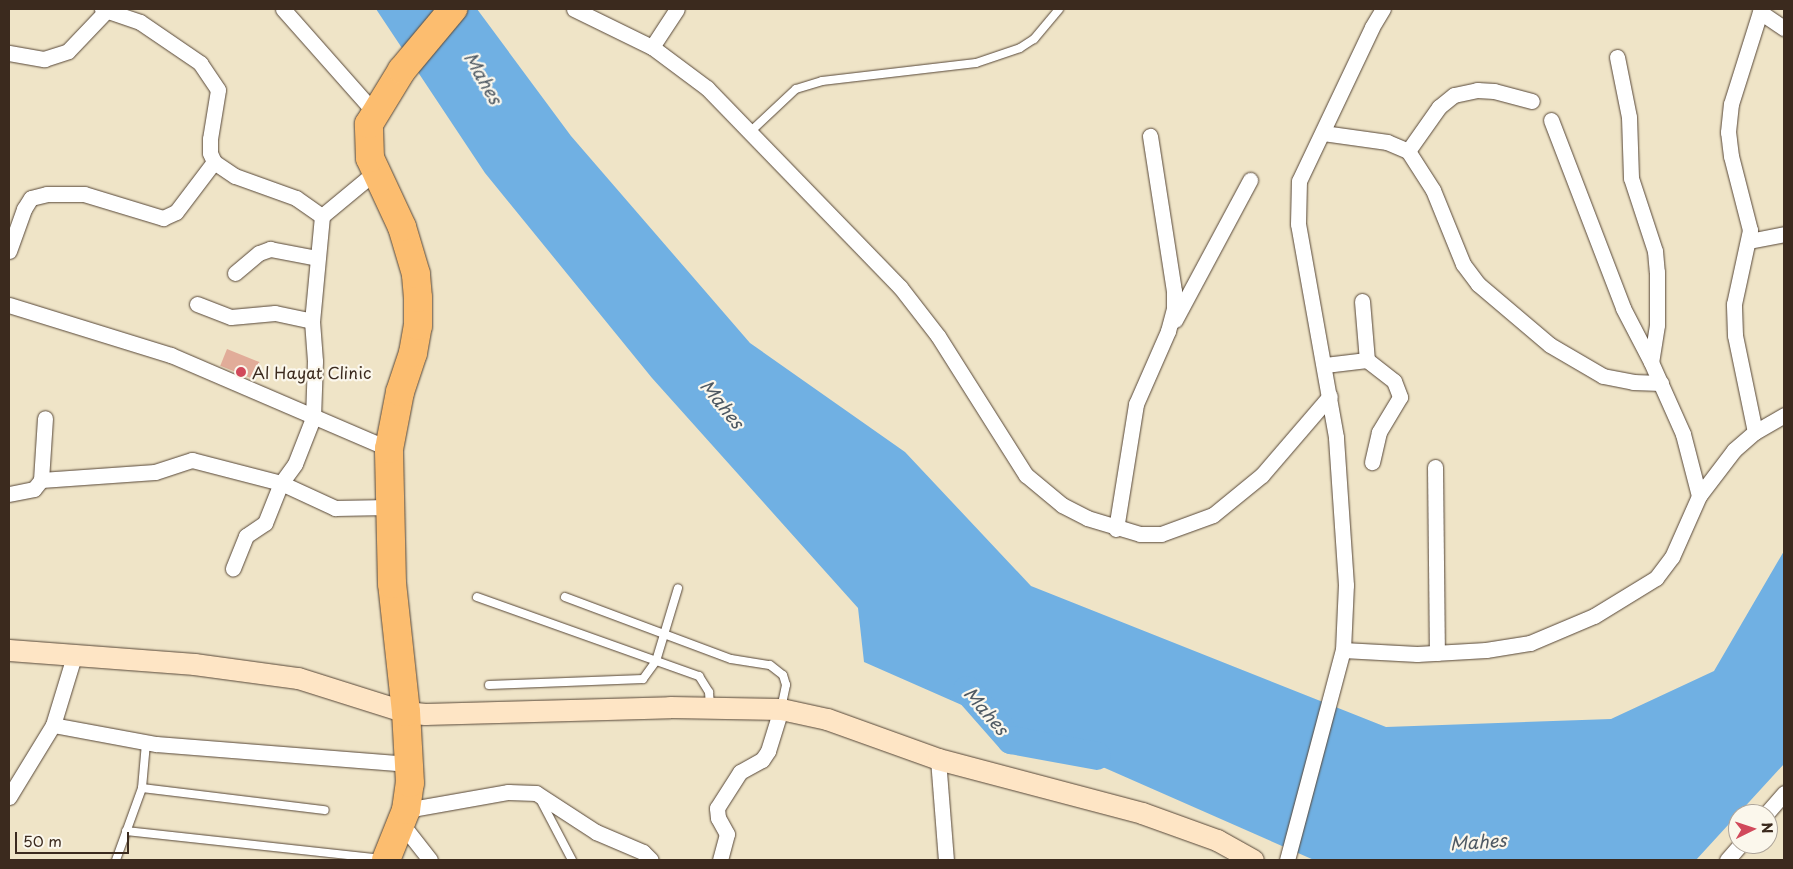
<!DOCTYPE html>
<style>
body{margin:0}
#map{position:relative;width:1793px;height:869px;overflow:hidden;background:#efe4c7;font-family:"Playpen Sans",sans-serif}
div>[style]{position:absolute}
.water>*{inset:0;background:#70b0e3}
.river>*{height:28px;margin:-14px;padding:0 14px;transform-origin:14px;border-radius:14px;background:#70b0e3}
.building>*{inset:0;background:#e1ac99;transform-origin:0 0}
.roads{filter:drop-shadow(0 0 1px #564637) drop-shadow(0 0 1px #564637)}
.lane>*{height:8px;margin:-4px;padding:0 4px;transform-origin:4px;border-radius:4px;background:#fff}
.street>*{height:15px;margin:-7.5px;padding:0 7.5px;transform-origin:7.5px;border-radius:7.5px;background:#fff}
.secondary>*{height:21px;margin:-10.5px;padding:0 10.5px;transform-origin:10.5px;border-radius:10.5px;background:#fee5c5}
.highway>*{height:28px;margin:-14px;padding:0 14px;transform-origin:14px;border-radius:14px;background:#fcbd6f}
.dots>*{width:14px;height:14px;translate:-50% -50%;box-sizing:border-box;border:2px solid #fbf7ec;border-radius:50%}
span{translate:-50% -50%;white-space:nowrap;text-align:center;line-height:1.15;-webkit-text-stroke:4.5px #fbf7ec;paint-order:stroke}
.poi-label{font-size:16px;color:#3b2a1e}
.left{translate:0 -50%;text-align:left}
.water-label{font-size:18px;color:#4e5963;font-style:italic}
.frame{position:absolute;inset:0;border:10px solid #3b2a1e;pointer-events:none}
.north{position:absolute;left:1728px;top:804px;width:50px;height:50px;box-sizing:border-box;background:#fbf7ec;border:1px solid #aea59a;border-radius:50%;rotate:86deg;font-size:14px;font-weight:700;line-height:20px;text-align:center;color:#3b2a1e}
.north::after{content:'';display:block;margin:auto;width:18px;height:22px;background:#d1495b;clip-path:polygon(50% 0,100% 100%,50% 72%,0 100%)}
.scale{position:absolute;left:15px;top:832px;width:114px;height:22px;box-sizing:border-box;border:2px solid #3b2a1e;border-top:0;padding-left:6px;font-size:15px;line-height:18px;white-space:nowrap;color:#3b2a1e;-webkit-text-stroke:4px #fbf7ec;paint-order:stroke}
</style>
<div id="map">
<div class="water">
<div style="clip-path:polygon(376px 9px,477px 9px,571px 136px,750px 343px,905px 452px,1031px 586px,1386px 727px,1611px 719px,1714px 671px,1784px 551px,1784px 764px,1696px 860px,1314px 860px,864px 662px,858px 608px,652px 378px,485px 173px)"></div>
</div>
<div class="river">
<div style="left:967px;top:690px;width:67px;rotate:48.7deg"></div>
<div style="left:1011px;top:740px;width:87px;rotate:10.5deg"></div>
</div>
<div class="building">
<div style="left:227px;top:349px;width:35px;height:18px;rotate:22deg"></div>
</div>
<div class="roads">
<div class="lane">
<div style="left:750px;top:132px;width:63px;rotate:-43.1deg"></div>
<div style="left:796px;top:89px;width:27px;rotate:-17deg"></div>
<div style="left:822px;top:81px;width:155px;rotate:-6.7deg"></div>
<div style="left:976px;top:63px;width:46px;rotate:-18.8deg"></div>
<div style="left:1020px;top:48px;width:17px;rotate:-33deg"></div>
<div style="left:1034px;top:39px;width:39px;rotate:-50deg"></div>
<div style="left:477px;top:597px;width:236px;rotate:19.6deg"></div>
<div style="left:699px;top:676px;width:19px;rotate:58deg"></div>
<div style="left:709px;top:692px;width:13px;rotate:86deg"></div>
<div style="left:565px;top:597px;width:177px;rotate:20.5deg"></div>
<div style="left:731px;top:659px;width:39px;rotate:9deg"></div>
<div style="left:770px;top:665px;width:16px;rotate:38deg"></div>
<div style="left:783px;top:675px;width:10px;rotate:73deg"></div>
<div style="left:786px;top:685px;width:24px;rotate:102deg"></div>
<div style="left:489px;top:685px;width:154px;rotate:-2.2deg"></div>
<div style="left:643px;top:679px;width:22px;rotate:-54deg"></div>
<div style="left:656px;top:661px;width:76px;rotate:-73.2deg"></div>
<div style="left:142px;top:788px;width:184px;rotate:6.9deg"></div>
<div style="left:540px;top:799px;width:69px;rotate:62.3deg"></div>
<div style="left:126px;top:831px;width:258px;rotate:6.2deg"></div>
<div style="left:116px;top:860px;width:77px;rotate:-70.1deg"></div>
<div style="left:142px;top:788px;width:45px;rotate:-84.9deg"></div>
</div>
<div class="street">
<div style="left:102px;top:9px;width:40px;rotate:18.9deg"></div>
<div style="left:140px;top:22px;width:73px;rotate:34.3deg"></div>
<div style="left:200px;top:63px;width:32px;rotate:56deg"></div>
<div style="left:218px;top:90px;width:50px;rotate:99.3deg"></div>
<div style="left:210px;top:139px;width:14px;rotate:90deg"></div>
<div style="left:210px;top:153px;width:10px;rotate:66deg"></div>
<div style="left:214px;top:162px;width:25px;rotate:34deg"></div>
<div style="left:235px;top:176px;width:65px;rotate:19.8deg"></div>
<div style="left:296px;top:198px;width:32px;rotate:35deg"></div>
<div style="left:322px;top:216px;width:105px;rotate:95.4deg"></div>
<div style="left:312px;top:321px;width:40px;rotate:85.7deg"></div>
<div style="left:315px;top:361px;width:57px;rotate:92deg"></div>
<div style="left:313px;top:418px;width:49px;rotate:111.4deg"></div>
<div style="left:295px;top:464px;width:24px;rotate:126deg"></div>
<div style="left:281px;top:483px;width:43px;rotate:111.8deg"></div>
<div style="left:265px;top:523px;width:23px;rotate:146deg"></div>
<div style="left:246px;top:536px;width:35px;rotate:112deg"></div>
<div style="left:283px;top:9px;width:137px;rotate:48.5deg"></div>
<div style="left:574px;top:9px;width:87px;rotate:26deg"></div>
<div style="left:652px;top:47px;width:69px;rotate:36.7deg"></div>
<div style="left:707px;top:88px;width:277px;rotate:45.9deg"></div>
<div style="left:900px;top:287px;width:62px;rotate:52.2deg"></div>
<div style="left:938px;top:336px;width:165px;rotate:57.7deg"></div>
<div style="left:1026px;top:475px;width:47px;rotate:39.8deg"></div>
<div style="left:1062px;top:505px;width:28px;rotate:27deg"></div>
<div style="left:1087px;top:518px;width:55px;rotate:16.8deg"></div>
<div style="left:1140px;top:534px;width:21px"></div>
<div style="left:1161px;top:534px;width:55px;rotate:-20.1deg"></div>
<div style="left:1213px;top:515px;width:63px;rotate:-39.2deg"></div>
<div style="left:1262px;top:475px;width:104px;rotate:-49.3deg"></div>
<div style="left:1760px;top:12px;width:29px;rotate:34deg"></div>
<div style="left:652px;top:47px;width:45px;rotate:-56.7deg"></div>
<div style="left:9px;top:53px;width:36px;rotate:10deg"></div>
<div style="left:44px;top:59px;width:25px;rotate:-18deg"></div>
<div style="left:68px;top:51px;width:58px;rotate:-46.4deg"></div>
<div style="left:1617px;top:57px;width:61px;rotate:78.7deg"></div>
<div style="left:1629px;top:117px;width:61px;rotate:88.1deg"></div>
<div style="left:1631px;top:178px;width:77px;rotate:71.8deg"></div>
<div style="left:1655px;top:251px;width:21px;rotate:85deg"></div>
<div style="left:1657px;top:272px;width:53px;rotate:90deg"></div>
<div style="left:1657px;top:325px;width:37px;rotate:99deg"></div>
<div style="left:1651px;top:362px;width:79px;rotate:66deg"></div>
<div style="left:1683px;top:434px;width:64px;rotate:75.5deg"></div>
<div style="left:1551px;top:120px;width:201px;rotate:69deg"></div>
<div style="left:1623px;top:308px;width:61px;rotate:62.6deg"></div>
<div style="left:1323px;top:133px;width:65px;rotate:8deg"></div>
<div style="left:1387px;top:142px;width:23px;rotate:23deg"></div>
<div style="left:1408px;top:151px;width:46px;rotate:57.3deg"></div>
<div style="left:1433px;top:190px;width:80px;rotate:67.9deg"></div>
<div style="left:1463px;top:264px;width:25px;rotate:53deg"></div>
<div style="left:1478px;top:284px;width:94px;rotate:40.3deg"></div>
<div style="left:1550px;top:345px;width:61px;rotate:30.3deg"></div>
<div style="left:1603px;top:376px;width:31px;rotate:11deg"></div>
<div style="left:1633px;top:382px;width:28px;rotate:2deg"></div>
<div style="left:1408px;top:151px;width:54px;rotate:-54.8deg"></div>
<div style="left:1439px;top:107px;width:19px;rotate:-39deg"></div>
<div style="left:1454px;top:95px;width:24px;rotate:-12deg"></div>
<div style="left:1477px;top:90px;width:17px;rotate:3deg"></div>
<div style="left:1494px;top:91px;width:39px;rotate:15deg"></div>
<div style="left:322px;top:216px;width:69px;rotate:-39.7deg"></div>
<div style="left:1749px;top:241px;width:36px;rotate:-11deg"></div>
<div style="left:9px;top:251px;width:45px;rotate:-70.3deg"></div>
<div style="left:24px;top:209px;width:13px;rotate:-58deg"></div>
<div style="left:31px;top:198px;width:16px;rotate:-14deg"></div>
<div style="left:47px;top:194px;width:37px"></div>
<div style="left:84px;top:194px;width:83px;rotate:16.9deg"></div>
<div style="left:163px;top:218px;width:14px;rotate:-25deg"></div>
<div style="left:176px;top:212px;width:63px;rotate:-52.8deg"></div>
<div style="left:235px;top:273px;width:31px;rotate:-40deg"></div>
<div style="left:259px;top:253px;width:12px;rotate:-20deg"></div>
<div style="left:270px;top:249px;width:48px;rotate:10.8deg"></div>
<div style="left:1362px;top:301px;width:59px;rotate:85.2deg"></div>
<div style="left:1367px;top:360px;width:34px;rotate:38deg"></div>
<div style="left:1394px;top:381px;width:17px;rotate:69deg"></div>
<div style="left:1400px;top:397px;width:41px;rotate:121deg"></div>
<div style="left:1379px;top:432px;width:31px;rotate:103deg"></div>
<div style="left:197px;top:304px;width:36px;rotate:21deg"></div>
<div style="left:231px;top:317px;width:44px;rotate:-5.2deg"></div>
<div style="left:275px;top:313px;width:38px;rotate:12deg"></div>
<div style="left:9px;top:305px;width:170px;rotate:17.2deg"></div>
<div style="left:171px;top:355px;width:237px;rotate:23.3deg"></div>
<div style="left:1175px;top:320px;width:159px;rotate:-61.8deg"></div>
<div style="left:1325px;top:365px;width:42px;rotate:-6.8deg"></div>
<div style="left:1755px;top:432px;width:99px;rotate:-101.7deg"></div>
<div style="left:1735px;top:335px;width:31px;rotate:-92deg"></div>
<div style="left:1734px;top:304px;width:76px;rotate:-77.8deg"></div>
<div style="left:1750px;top:230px;width:76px;rotate:-104.4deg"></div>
<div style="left:1731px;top:156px;width:24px;rotate:-97deg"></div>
<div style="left:1728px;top:132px;width:28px;rotate:-84deg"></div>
<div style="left:1731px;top:104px;width:100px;rotate:-72.5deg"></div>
<div style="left:1435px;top:467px;width:186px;rotate:89.4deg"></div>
<div style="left:41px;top:480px;width:62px;rotate:-86.3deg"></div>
<div style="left:9px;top:494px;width:25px;rotate:-11deg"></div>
<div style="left:34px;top:489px;width:11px;rotate:-52deg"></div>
<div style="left:41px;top:480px;width:114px;rotate:-4deg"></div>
<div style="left:155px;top:472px;width:39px;rotate:-18deg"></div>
<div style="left:192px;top:460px;width:92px;rotate:14.5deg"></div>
<div style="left:281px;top:483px;width:60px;rotate:24.8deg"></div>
<div style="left:335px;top:508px;width:54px;rotate:-1.1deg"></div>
<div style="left:1116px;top:529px;width:127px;rotate:-80.9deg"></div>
<div style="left:1136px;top:404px;width:80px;rotate:-66.3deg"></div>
<div style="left:1168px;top:331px;width:23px;rotate:-75deg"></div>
<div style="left:1174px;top:309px;width:18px;rotate:-90deg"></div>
<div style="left:1174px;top:291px;width:157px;rotate:-98.8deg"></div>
<div style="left:1343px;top:650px;width:74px;rotate:3.1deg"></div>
<div style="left:1417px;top:654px;width:69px;rotate:-3.3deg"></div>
<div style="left:1486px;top:650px;width:45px;rotate:-9deg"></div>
<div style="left:1530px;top:643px;width:69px;rotate:-22.9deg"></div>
<div style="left:1594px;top:616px;width:73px;rotate:-31.5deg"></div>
<div style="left:1656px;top:578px;width:26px;rotate:-53deg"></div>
<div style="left:1672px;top:557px;width:67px;rotate:-66.1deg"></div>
<div style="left:1699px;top:496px;width:58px;rotate:-52.7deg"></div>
<div style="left:1734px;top:450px;width:28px;rotate:-41deg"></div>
<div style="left:1755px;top:432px;width:34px;rotate:-30deg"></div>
<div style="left:53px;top:725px;width:105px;rotate:10.5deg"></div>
<div style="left:156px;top:744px;width:254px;rotate:4.5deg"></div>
<div style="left:938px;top:759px;width:101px;rotate:85.5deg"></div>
<div style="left:9px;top:797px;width:84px;rotate:-58.6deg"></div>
<div style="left:53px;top:725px;width:75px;rotate:-73deg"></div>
<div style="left:406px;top:810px;width:104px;rotate:-10deg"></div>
<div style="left:508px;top:792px;width:28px;rotate:2deg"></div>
<div style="left:536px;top:793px;width:72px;rotate:33deg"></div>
<div style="left:596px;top:832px;width:51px;rotate:23.1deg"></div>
<div style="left:643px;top:852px;width:11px;rotate:45deg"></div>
<div style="left:1766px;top:814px;width:28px;rotate:-49deg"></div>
<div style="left:401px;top:823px;width:47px;rotate:51.9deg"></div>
<div style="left:720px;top:860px;width:27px;rotate:-75deg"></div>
<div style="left:727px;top:834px;width:18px;rotate:-119deg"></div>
<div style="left:718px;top:818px;width:10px;rotate:-96deg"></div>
<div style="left:717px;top:808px;width:43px;rotate:-57.4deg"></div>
<div style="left:740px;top:772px;width:25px;rotate:-29deg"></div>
<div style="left:762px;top:760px;width:11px;rotate:-56deg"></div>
<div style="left:768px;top:751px;width:44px;rotate:-72.8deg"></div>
<div style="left:1287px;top:860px;width:217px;rotate:-75.1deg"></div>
<div style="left:1343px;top:650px;width:65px;rotate:-87.4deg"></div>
<div style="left:1346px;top:585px;width:148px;rotate:-93.9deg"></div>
<div style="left:1336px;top:437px;width:216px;rotate:-100.1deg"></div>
<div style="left:1298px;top:224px;width:43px;rotate:-88.7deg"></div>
<div style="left:1299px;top:181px;width:170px;rotate:-64.6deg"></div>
<div style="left:1372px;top:27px;width:21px;rotate:-59deg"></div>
<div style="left:1727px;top:860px;width:21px;rotate:-49deg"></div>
</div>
<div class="secondary">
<div style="left:9px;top:650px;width:186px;rotate:4.3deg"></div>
<div style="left:194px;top:664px;width:105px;rotate:7.7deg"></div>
<div style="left:298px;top:678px;width:113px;rotate:17.5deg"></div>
<div style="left:406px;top:712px;width:19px;rotate:6deg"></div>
<div style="left:425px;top:714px;width:245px;rotate:-1.6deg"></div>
<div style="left:670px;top:707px;width:111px;rotate:1deg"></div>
<div style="left:781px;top:709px;width:47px;rotate:12.3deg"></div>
<div style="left:827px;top:719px;width:118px;rotate:19.8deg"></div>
<div style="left:938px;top:759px;width:211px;rotate:14.8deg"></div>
<div style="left:1142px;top:813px;width:80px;rotate:19.8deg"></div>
<div style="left:1217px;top:840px;width:41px;rotate:29.1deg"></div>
</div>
<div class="highway">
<div style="left:386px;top:860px;width:54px;rotate:-68.2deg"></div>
<div style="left:406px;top:810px;width:27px;rotate:-82deg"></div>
<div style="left:410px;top:783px;width:71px;rotate:-93.2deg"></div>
<div style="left:406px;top:712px;width:129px;rotate:-96.2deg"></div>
<div style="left:392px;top:584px;width:135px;rotate:-91.3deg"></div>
<div style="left:389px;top:449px;width:58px;rotate:-79.1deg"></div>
<div style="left:400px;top:392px;width:41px;rotate:-71.6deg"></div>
<div style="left:413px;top:353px;width:27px;rotate:-80deg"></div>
<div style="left:418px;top:326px;width:28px;rotate:-90deg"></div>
<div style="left:418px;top:298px;width:24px;rotate:-95deg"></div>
<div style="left:416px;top:274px;width:49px;rotate:-106.6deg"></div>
<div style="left:402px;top:227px;width:76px;rotate:-114.9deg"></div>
<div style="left:370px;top:158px;width:34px;rotate:-92deg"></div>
<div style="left:369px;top:124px;width:63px;rotate:-58.6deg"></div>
<div style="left:402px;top:70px;width:80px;rotate:-50.1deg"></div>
</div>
</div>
<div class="dots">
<div style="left:241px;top:372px;background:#d1495b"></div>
</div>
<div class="poi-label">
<span class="left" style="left:252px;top:372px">Al Hayat Clinic</span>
</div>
<div class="water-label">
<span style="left:483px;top:78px;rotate:60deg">Mahes</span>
<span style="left:722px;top:404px;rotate:51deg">Mahes</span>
<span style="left:986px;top:711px;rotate:49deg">Mahes</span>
<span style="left:1478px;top:842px;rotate:-4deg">Mahes</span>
</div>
<div class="frame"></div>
<div class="north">N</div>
<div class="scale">50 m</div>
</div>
